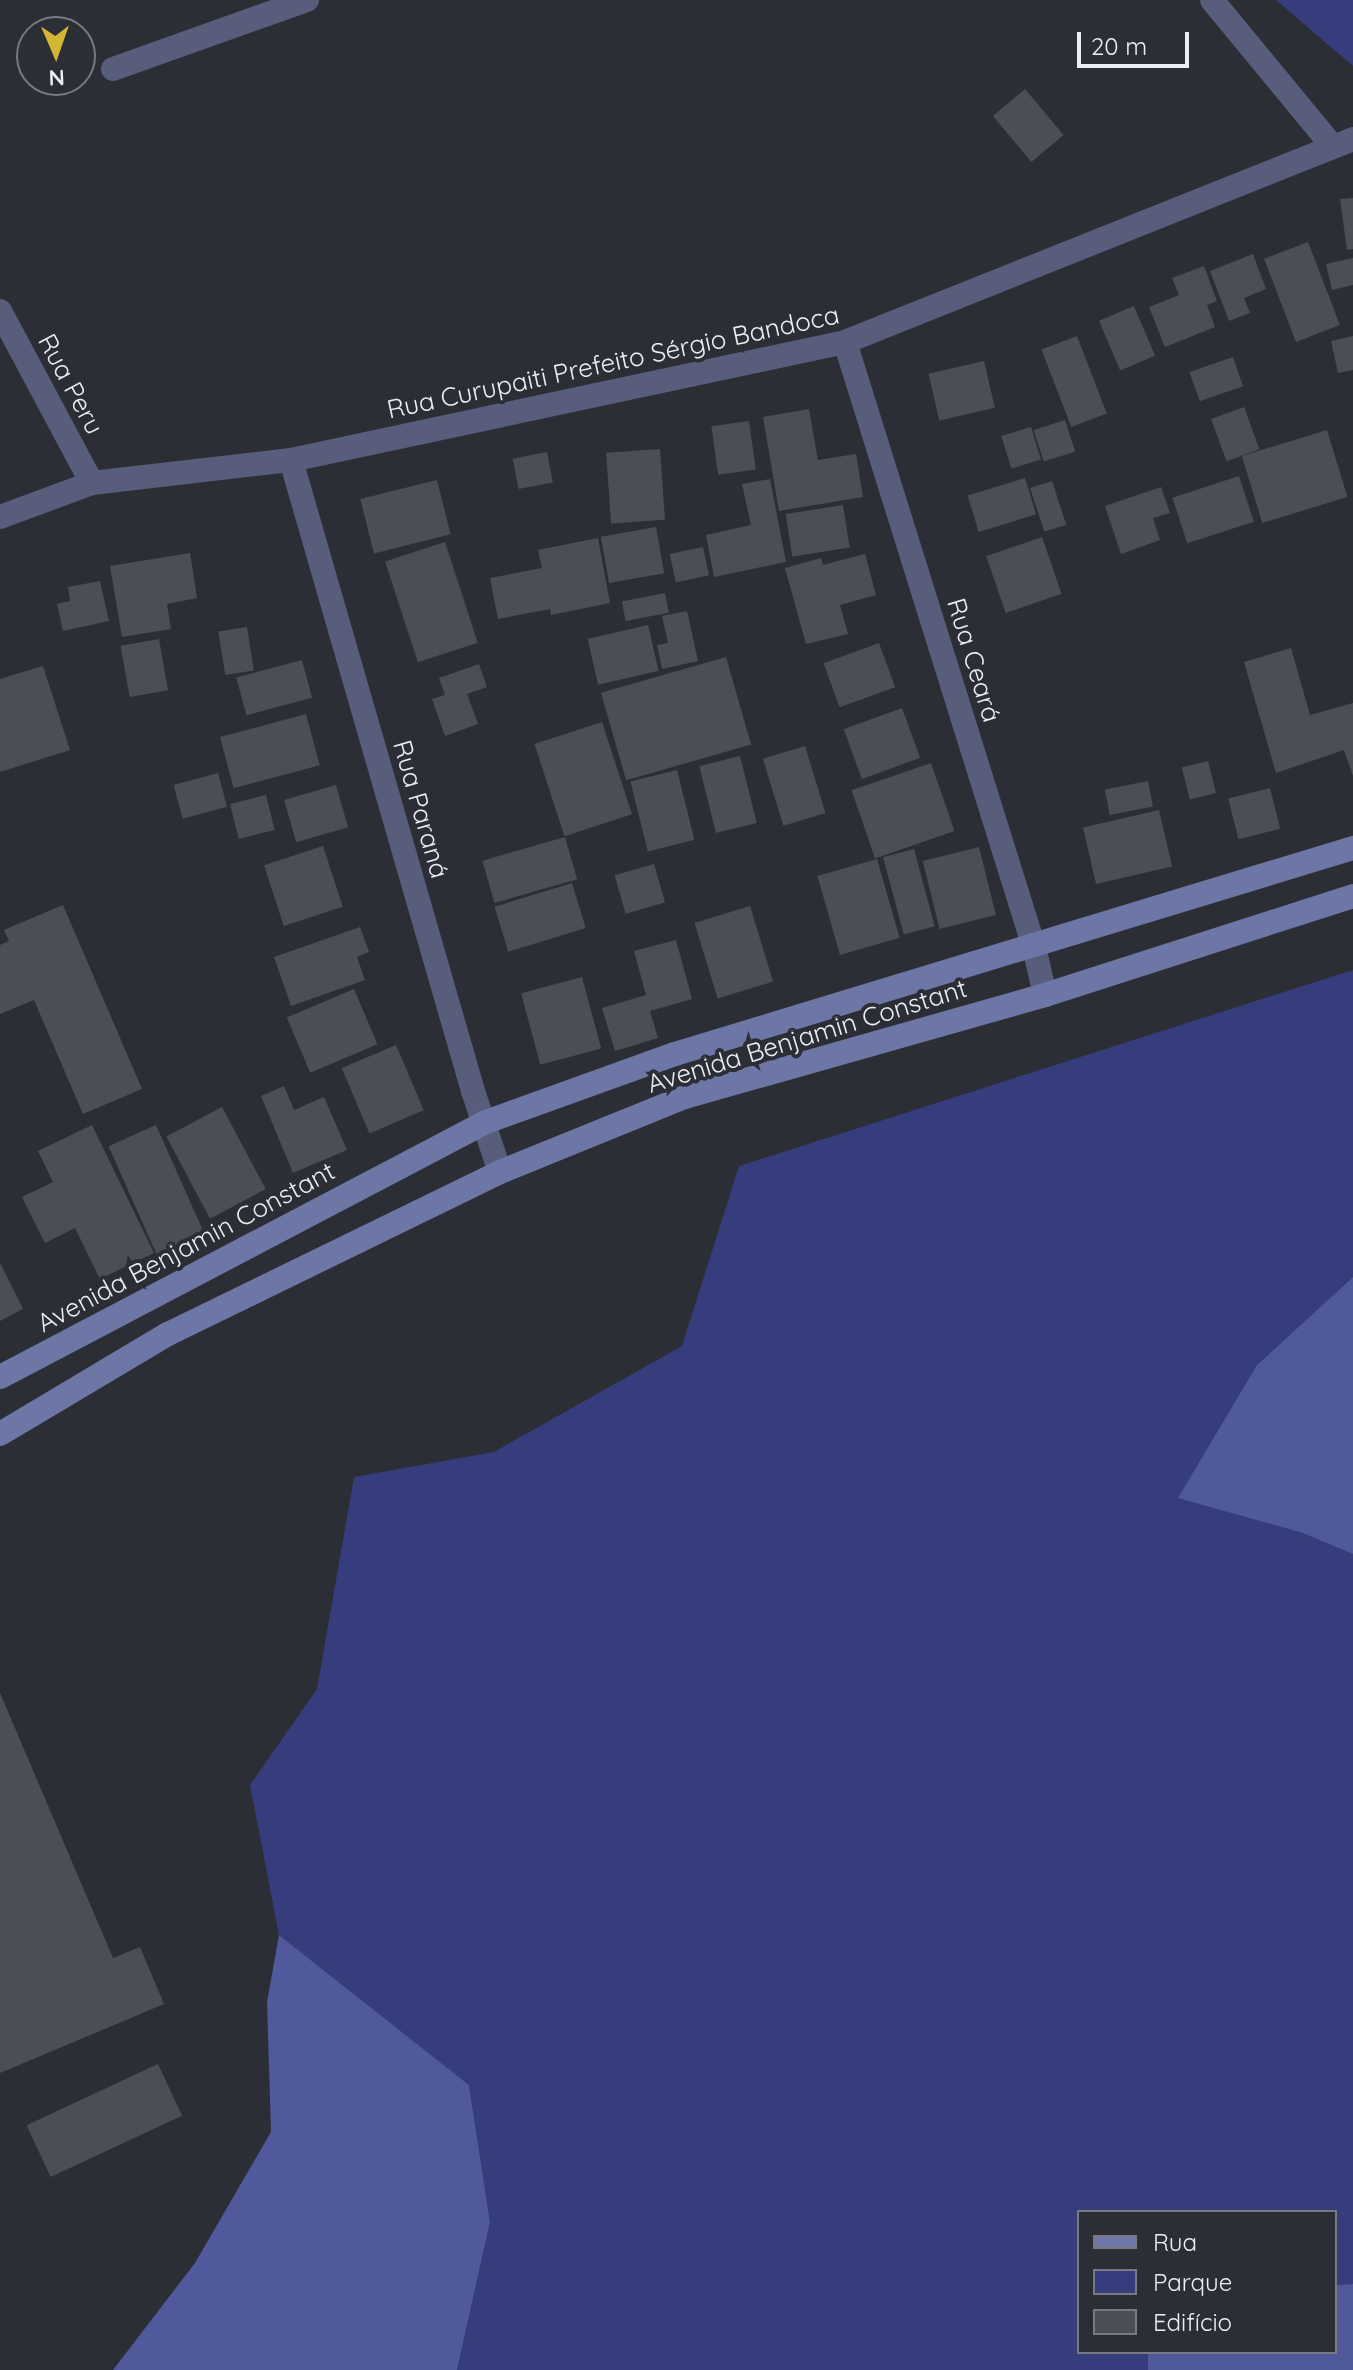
<!DOCTYPE html>
<meta charset="utf-8">
<style>
body{margin:0}
#map{position:relative;width:1353px;height:2370px;overflow:hidden;background:#2c2e36;font-family:Quicksand,sans-serif}
div>[style]{position:absolute}
.green>*{inset:0;background:#353d7c}
.forest>*{inset:0;background:#4f599c}
.building>*{inset:0;background:#4c4e57;transform-origin:0 0}
.minor>*{height:24px;margin:-12px;padding:0 12px;transform-origin:12px;border-radius:12px;background:#575d7b}
.tertiary>*{height:24px;margin:-12px;padding:0 12px;transform-origin:12px;border-radius:12px;background:#575d7b}
.secondary>*{height:24px;margin:-12px;padding:0 12px;transform-origin:12px;border-radius:12px;background:#6d77a5}
span{translate:-50% -50%;white-space:nowrap;text-align:center;line-height:1.15;-webkit-text-stroke:8px #2c2e36;paint-order:stroke}
.street-label{font-size:26px;color:#ecedf2}
.legend{position:absolute;left:1077px;top:2210px;width:260px;height:144px;box-sizing:border-box;background:#2c2e36;border:2px solid #797a81;margin:0;padding:10px 14px;list-style:none;font-size:24px;color:#ecedf2}
.legend li{display:flex;align-items:center;gap:16px;height:40px}
.legend b{width:40px;border:2px solid #797a81}
.north{position:absolute;left:16px;top:16px;width:80px;height:80px;box-sizing:border-box;background:#2c2e36;border:2px solid #797a81;border-radius:50%;rotate:178deg;font-size:22px;font-weight:700;line-height:32px;text-align:center;color:#ecedf2}
.north::after{content:'';display:block;margin:auto;width:28px;height:36px;background:#d4b635;clip-path:polygon(50% 0,100% 100%,50% 72%,0 100%)}
.scale{position:absolute;left:1077px;top:32px;width:112px;height:36px;box-sizing:border-box;border:4px solid #ecedf2;border-top:0;padding-left:10px;font-size:24px;line-height:28px;white-space:nowrap;color:#ecedf2;-webkit-text-stroke:6px #2c2e36;paint-order:stroke}
</style>
<div id="map">
<div class="green">
<div style="clip-path:polygon(1276px 0,1353px 0,1353px 66px)"></div>
<div style="clip-path:polygon(1353px 970px,1353px 1277px,1257px 1365px,1300px 1532px,1353px 1554px,1353px 2284px,1335px 2285px,1335px 2212px,1079px 2212px,1079px 2352px,1148px 2352px,1148px 2370px,457px 2370px,490px 2222px,469px 2085px,279px 1935px,250px 1785px,317px 1689px,354px 1477px,494px 1452px,682px 1346px,739px 1166px)"></div>
</div>
<div class="forest">
<div style="clip-path:polygon(1353px 1277px,1353px 1554px,1300px 1532px,1178px 1498px,1257px 1365px)"></div>
<div style="clip-path:polygon(279px 1935px,469px 2085px,490px 2222px,457px 2370px,113px 2370px,195px 2263px,271px 2132px,267px 2002px)"></div>
<div style="clip-path:polygon(1353px 2284px,1353px 2370px,1148px 2370px,1148px 2352px,1335px 2352px,1335px 2285px)"></div>
</div>
<div class="building">
<div style="left:1025px;top:89px;width:60px;height:42px;rotate:50deg"></div>
<div style="clip-path:polygon(1353px 198px,1353px 249px,1347px 250px,1340px 199px)"></div>
<div style="left:1308px;top:242px;width:89px;height:47px;rotate:69deg"></div>
<div style="clip-path:polygon(1253px 254px,1266px 289px,1244px 298px,1250px 313px,1229px 321px,1210px 271px)"></div>
<div style="clip-path:polygon(1353px 258px,1353px 285px,1332px 290px,1326px 264px)"></div>
<div style="clip-path:polygon(1204px 266px,1217px 301px,1207px 305px,1215px 327px,1165px 347px,1149px 307px,1179px 295px,1172px 278px)"></div>
<div style="left:1134px;top:306px;width:54px;height:38px;rotate:67deg"></div>
<div style="left:1077px;top:336px;width:83px;height:38px;rotate:69deg"></div>
<div style="clip-path:polygon(1353px 336px,1353px 370px,1338px 373px,1331px 341px)"></div>
<div style="left:1233px;top:357px;width:31px;height:46px;rotate:71deg"></div>
<div style="left:984px;top:361px;width:48px;height:57px;rotate:77deg"></div>
<div style="left:1244px;top:407px;width:45px;height:35px;rotate:70deg"></div>
<div style="clip-path:polygon(809px 409px,818px 460px,856px 454px,863px 497px,779px 511px,763px 417px)"></div>
<div style="left:1065px;top:420px;width:33px;height:33px;rotate:72deg"></div>
<div style="left:749px;top:421px;width:49px;height:38px;rotate:82deg"></div>
<div style="left:1031px;top:427px;width:34px;height:31px;rotate:73deg"></div>
<div style="left:1327px;top:430px;width:70px;height:89px;rotate:73deg"></div>
<div style="left:660px;top:449px;width:71px;height:54px;rotate:86deg"></div>
<div style="left:547px;top:452px;width:31px;height:35px;rotate:79deg"></div>
<div style="left:1239px;top:476px;width:48px;height:70px;rotate:72deg"></div>
<div style="left:1025px;top:478px;width:38px;height:60px;rotate:73deg"></div>
<div style="clip-path:polygon(770px 479px,786px 562px,714px 577px,706px 535px,751px 525px,742px 484px)"></div>
<div style="left:437px;top:480px;width:56px;height:79px;rotate:76deg"></div>
<div style="left:1052px;top:481px;width:46px;height:23px;rotate:72deg"></div>
<div style="clip-path:polygon(1161px 487px,1170px 513px,1153px 518px,1160px 540px,1121px 554px,1105px 506px)"></div>
<div style="left:843px;top:505px;width:43px;height:58px;rotate:81deg"></div>
<div style="left:656px;top:527px;width:47px;height:56px;rotate:80deg"></div>
<div style="left:1042px;top:537px;width:60px;height:59px;rotate:71deg"></div>
<div style="clip-path:polygon(598px 538px,610px 603px,551px 615px,550px 609px,498px 619px,490px 578px,542px 568px,538px 550px)"></div>
<div style="left:445px;top:542px;width:106px;height:63px;rotate:72deg"></div>
<div style="left:703px;top:547px;width:29px;height:34px;rotate:78deg"></div>
<div style="clip-path:polygon(190px 553px,197px 598px,167px 604px,171px 629px,122px 637px,110px 566px)"></div>
<div style="clip-path:polygon(865px 554px,876px 595px,840px 605px,848px 634px,806px 644px,785px 568px,821px 558px,823px 565px)"></div>
<div style="clip-path:polygon(100px 581px,109px 621px,63px 631px,57px 604px,70px 601px,68px 587px)"></div>
<div style="left:665px;top:593px;width:20px;height:44px;rotate:79deg"></div>
<div style="clip-path:polygon(687px 611px,698px 661px,662px 669px,657px 645px,668px 643px,662px 616px)"></div>
<div style="left:648px;top:625px;width:47px;height:62px;rotate:77deg"></div>
<div style="left:247px;top:627px;width:44px;height:29px;rotate:81deg"></div>
<div style="left:159px;top:639px;width:52px;height:39px;rotate:80deg"></div>
<div style="left:879px;top:643px;width:47px;height:59px;rotate:70deg"></div>
<div style="clip-path:polygon(1291px 648px,1310px 715px,1353px 703px,1353px 776px,1344px 750px,1276px 773px,1244px 662px)"></div>
<div style="left:726px;top:657px;width:91px;height:130px;rotate:74deg"></div>
<div style="left:302px;top:660px;width:39px;height:68px;rotate:75deg"></div>
<div style="clip-path:polygon(479px 664px,487px 687px,467px 694px,478px 724px,445px 736px,432px 699px,445px 695px,439px 678px)"></div>
<div style="clip-path:polygon(43px 666px,70px 750px,0 772px,0 679px)"></div>
<div style="left:902px;top:708px;width:53px;height:62px;rotate:70deg"></div>
<div style="left:306px;top:714px;width:53px;height:89px;rotate:75deg"></div>
<div style="left:602px;top:722px;width:97px;height:71px;rotate:72deg"></div>
<div style="left:805px;top:746px;width:70px;height:44px;rotate:73deg"></div>
<div style="left:740px;top:756px;width:69px;height:42px;rotate:76deg"></div>
<div style="left:1208px;top:761px;width:33px;height:27px;rotate:76deg"></div>
<div style="left:931px;top:763px;width:72px;height:84px;rotate:71deg"></div>
<div style="left:677px;top:770px;width:72px;height:48px;rotate:76deg"></div>
<div style="left:218px;top:773px;width:35px;height:46px;rotate:75deg"></div>
<div style="left:1148px;top:781px;width:26px;height:44px;rotate:79deg"></div>
<div style="left:336px;top:785px;width:44px;height:54px;rotate:74deg"></div>
<div style="left:1270px;top:788px;width:42px;height:43px;rotate:76deg"></div>
<div style="left:266px;top:795px;width:36px;height:37px;rotate:76deg"></div>
<div style="left:1159px;top:810px;width:58px;height:78px;rotate:77deg"></div>
<div style="left:565px;top:837px;width:44px;height:86px;rotate:74deg"></div>
<div style="left:323px;top:846px;width:64px;height:62px;rotate:72deg"></div>
<div style="left:979px;top:847px;width:70px;height:58px;rotate:76deg"></div>
<div style="left:914px;top:849px;width:80px;height:32px;rotate:75deg"></div>
<div style="left:877px;top:859px;width:82px;height:62px;rotate:74deg"></div>
<div style="left:654px;top:864px;width:40px;height:41px;rotate:74deg"></div>
<div style="left:572px;top:883px;width:47px;height:81px;rotate:73deg"></div>
<div style="clip-path:polygon(63px 905px,142px 1089px,83px 1114px,34px 1000px,0 1014px,0 945px,9px 941px,4px 930px)"></div>
<div style="left:750px;top:906px;width:79px;height:58px;rotate:73deg"></div>
<div style="clip-path:polygon(360px 927px,369px 952px,357px 957px,365px 980px,291px 1006px,274px 957px)"></div>
<div style="clip-path:polygon(676px 940px,692px 999px,650px 1011px,658px 1038px,615px 1051px,602px 1008px,646px 995px,634px 951px)"></div>
<div style="left:582px;top:977px;width:74px;height:63px;rotate:75deg"></div>
<div style="left:354px;top:989px;width:60px;height:73px;rotate:67deg"></div>
<div style="left:396px;top:1045px;width:71px;height:59px;rotate:67deg"></div>
<div style="clip-path:polygon(284px 1086px,294px 1110px,324px 1097px,347px 1150px,293px 1173px,261px 1096px)"></div>
<div style="left:222px;top:1107px;width:93px;height:63px;rotate:62deg"></div>
<div style="clip-path:polygon(92px 1125px,154px 1253px,100px 1279px,75px 1228px,45px 1243px,22px 1197px,53px 1182px,38px 1151px)"></div>
<div style="left:156px;top:1125px;width:118px;height:52px;rotate:66deg"></div>
<div style="clip-path:polygon(0 1263px,23px 1309px,0 1321px)"></div>
<div style="clip-path:polygon(0 1693px,113px 1958px,140px 1947px,164px 2004px,0 2073px)"></div>
<div style="left:158px;top:2064px;width:57px;height:145px;rotate:65deg"></div>
</div>
<div class="minor">
<div style="left:1212px;top:0;width:190px;rotate:50.5deg"></div>
<div style="left:113px;top:69px;width:206px;rotate:-19.6deg"></div>
<div style="left:0;top:311px;width:195px;rotate:61.9deg"></div>
<div style="left:845px;top:342px;width:634px;rotate:72.65deg"></div>
<div style="left:1034px;top:947px;width:49px;rotate:77.1deg"></div>
<div style="left:291px;top:460px;width:657px;rotate:73.91deg"></div>
<div style="left:473px;top:1091px;width:85px;rotate:71.6deg"></div>
</div>
<div class="tertiary">
<div style="left:0;top:517px;width:98px;rotate:-20.3deg"></div>
<div style="left:92px;top:483px;width:200px;rotate:-6.6deg"></div>
<div style="left:291px;top:460px;width:566px;rotate:-12.02deg"></div>
<div style="left:845px;top:342px;width:547px;rotate:-21.78deg"></div>
</div>
<div class="secondary">
<div style="left:0;top:1377px;width:549px;rotate:-27.69deg"></div>
<div style="left:486px;top:1122px;width:201px;rotate:-19.8deg"></div>
<div style="left:675px;top:1054px;width:709px;rotate:-16.9deg"></div>
<div style="left:0;top:1434px;width:196px;rotate:-30.8deg"></div>
<div style="left:168px;top:1334px;width:369px;rotate:-26deg"></div>
<div style="left:500px;top:1172px;width:200px;rotate:-22.1deg"></div>
<div style="left:685px;top:1097px;width:374px;rotate:-15.8deg"></div>
<div style="left:1045px;top:995px;width:324px;rotate:-17.8deg"></div>
</div>
<div class="street-label">
<span style="left:613px;top:362px;rotate:-12deg">Rua Curupaiti Prefeito Sérgio Bandoca</span>
<span style="left:71px;top:384px;rotate:62deg">Rua Peru</span>
<span style="left:974px;top:660px;rotate:73deg">Rua Ceará</span>
<span style="left:421px;top:809px;rotate:74deg">Rua Paraná</span>
<span style="left:807px;top:1036px;rotate:-17deg">Avenida Benjamin Constant</span>
<span style="left:186px;top:1247px;rotate:-28deg">Avenida Benjamin Constant</span>
</div>
<ul class="legend">
<li><b style="height:10px;background:#6d77a5"></b>Rua</li>
<li><b style="height:22px;background:#353d7c"></b>Parque</li>
<li><b style="height:22px;background:#4c4e57"></b>Edifício</li>
</ul>
<div class="north">N</div>
<div class="scale">20 m</div>
</div>
